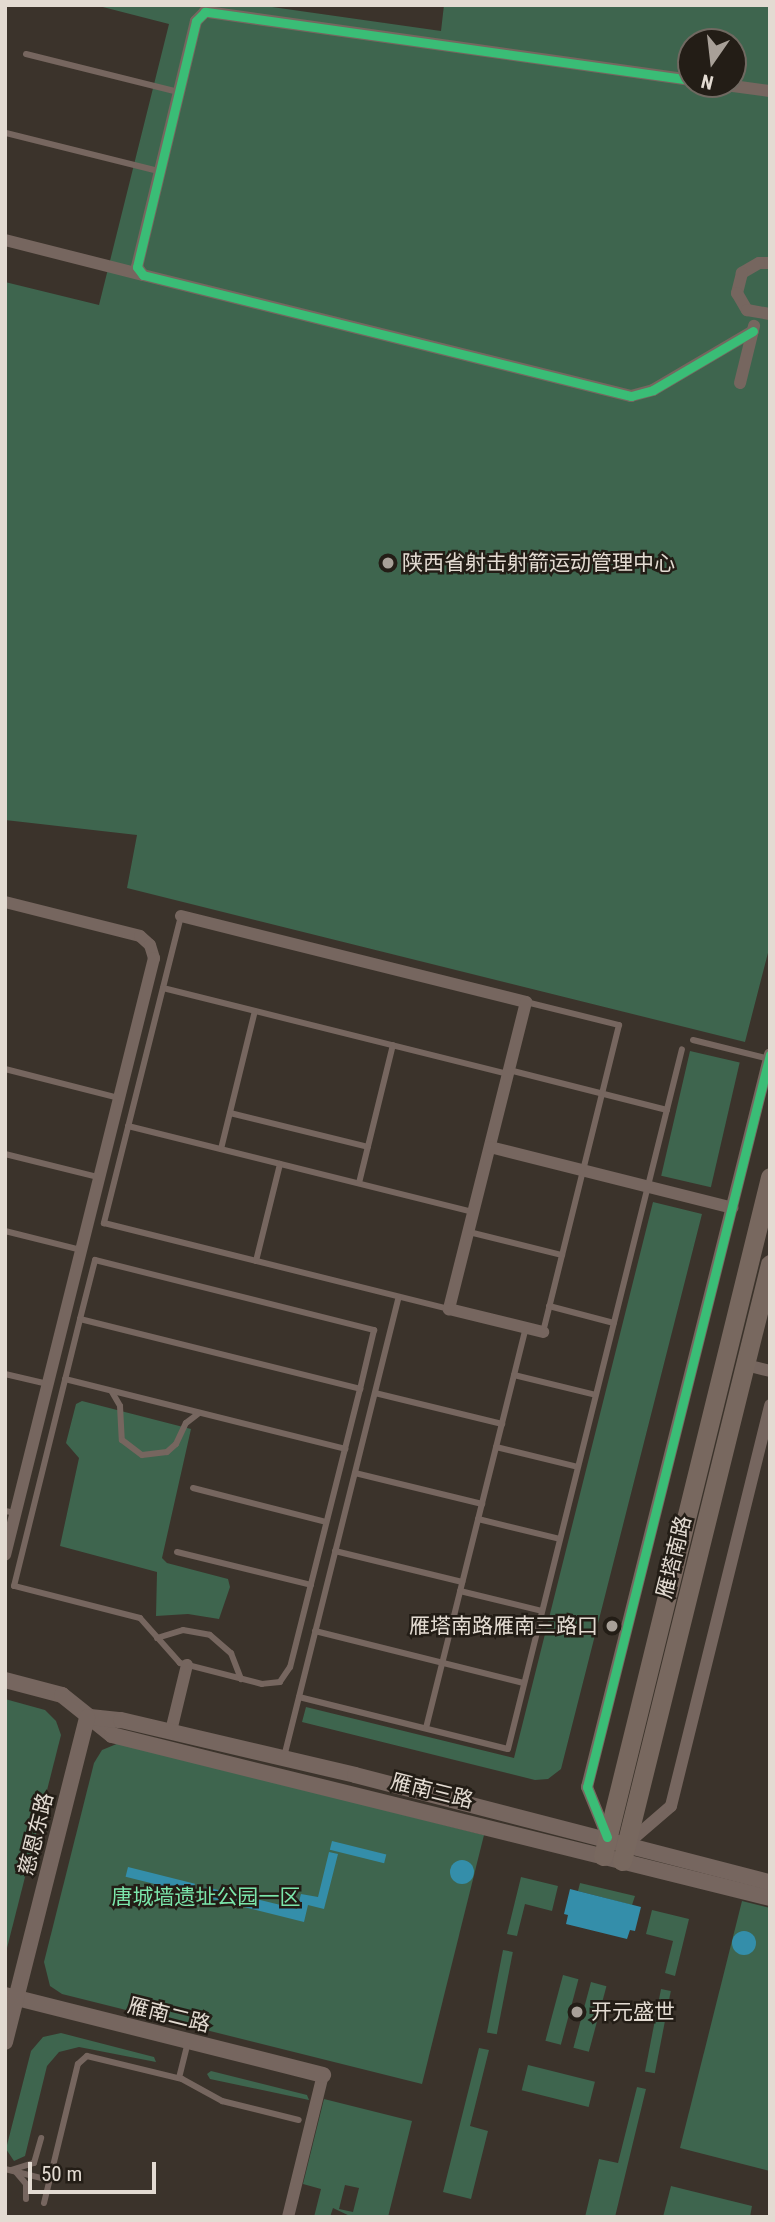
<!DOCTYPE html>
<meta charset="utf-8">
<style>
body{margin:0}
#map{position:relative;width:775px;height:2222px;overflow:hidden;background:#3b332b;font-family:"Roboto Condensed","Noto Sans SC",sans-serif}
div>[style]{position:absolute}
.green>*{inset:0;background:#3e654e;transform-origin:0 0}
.water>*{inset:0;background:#348eaa;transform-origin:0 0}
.round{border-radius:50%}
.service>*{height:6px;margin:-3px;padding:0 3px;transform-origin:3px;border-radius:3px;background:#76665f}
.minor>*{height:12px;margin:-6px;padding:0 6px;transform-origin:6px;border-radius:6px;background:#76665f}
.tertiary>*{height:16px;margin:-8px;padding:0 8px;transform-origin:8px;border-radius:8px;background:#76665f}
.secondary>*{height:19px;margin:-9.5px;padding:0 9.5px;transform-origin:9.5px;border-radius:9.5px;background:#78685f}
.cycleway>*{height:9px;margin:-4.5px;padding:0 4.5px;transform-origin:4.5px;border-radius:4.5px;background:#3abd76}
.dots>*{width:19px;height:19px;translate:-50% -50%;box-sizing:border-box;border:4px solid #231d16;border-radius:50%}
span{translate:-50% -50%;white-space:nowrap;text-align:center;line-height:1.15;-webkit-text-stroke:5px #231d16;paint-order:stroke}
.poi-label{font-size:21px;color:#e3dbd2}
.left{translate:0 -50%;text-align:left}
.right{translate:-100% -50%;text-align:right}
.street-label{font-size:21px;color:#e3dbd2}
.park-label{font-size:21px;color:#7be6ab}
.frame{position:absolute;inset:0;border:7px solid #e3dbd2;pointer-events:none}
.north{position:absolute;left:677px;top:28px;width:70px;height:70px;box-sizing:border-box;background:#231d16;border:2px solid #706961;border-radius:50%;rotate:194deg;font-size:19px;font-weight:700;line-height:28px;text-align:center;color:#e3dbd2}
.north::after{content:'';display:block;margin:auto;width:24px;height:32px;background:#a8a098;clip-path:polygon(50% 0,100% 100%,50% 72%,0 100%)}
.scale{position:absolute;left:28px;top:2162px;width:128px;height:32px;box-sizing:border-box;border:4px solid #e3dbd2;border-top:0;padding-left:9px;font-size:21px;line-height:24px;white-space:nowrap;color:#e3dbd2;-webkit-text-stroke:5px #231d16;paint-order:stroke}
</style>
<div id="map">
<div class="green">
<div style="clip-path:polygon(evenodd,95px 5px,258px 5px,441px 31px,444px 5px,770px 5px,770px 945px,745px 1042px,127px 888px,137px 835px,5px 820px,5px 282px,99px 305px,169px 24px,95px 5px,691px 42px,733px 42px,733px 84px,691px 84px,691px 42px)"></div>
<div style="left:690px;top:1051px;width:51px;height:128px;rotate:13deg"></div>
<div style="clip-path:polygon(653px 1202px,702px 1214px,561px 1769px,548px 1779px,535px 1780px,302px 1722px,306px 1707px,514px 1758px)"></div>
<div style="clip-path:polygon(82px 1401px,191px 1429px,162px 1558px,167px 1563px,228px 1579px,230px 1587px,219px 1619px,188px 1614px,156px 1616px,157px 1572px,60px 1546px,79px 1458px,66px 1443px,76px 1404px)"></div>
<div style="clip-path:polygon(5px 1699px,45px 1710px,56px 1721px,61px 1735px,5px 1956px)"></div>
<div style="clip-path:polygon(119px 1743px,484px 1835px,422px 2084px,62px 1994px,50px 1986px,44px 1962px,94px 1763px,102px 1750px)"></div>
<div style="clip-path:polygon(521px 1877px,558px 1886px,552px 1911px,525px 1904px,517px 1936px,507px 1934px)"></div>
<div style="clip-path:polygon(580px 1883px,635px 1896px,632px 1905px,578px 1891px)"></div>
<div style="clip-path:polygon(742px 1901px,770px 1908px,770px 2171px,680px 2148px)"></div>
<div style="clip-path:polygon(652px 1910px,689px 1919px,675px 1976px,665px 1973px,673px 1941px,646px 1934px)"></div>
<div style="left:503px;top:1950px;width:10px;height:84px;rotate:11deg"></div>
<div style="left:563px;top:1975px;width:16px;height:68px;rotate:15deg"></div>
<div style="left:591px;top:1982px;width:16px;height:68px;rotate:15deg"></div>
<div style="left:661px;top:1989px;width:10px;height:84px;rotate:11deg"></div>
<div style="clip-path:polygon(61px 2033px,154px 2057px,156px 2062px,79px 2047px,59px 2052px,47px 2066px,25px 2156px,14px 2161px,6px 2149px,31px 2051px,43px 2037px)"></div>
<div style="clip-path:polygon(479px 2048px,489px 2050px,470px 2126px,488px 2131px,471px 2199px,443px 2192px)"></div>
<div style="left:528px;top:2065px;width:69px;height:26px;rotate:14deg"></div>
<div style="clip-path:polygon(211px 2071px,307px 2095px,309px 2100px,210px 2079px,207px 2074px)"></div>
<div style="clip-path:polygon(637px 2087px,646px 2089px,615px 2217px,585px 2217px,599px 2159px,618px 2163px)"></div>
<div style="clip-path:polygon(evenodd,324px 2099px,412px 2121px,388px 2217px,352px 2217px,333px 2208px,330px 2217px,314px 2217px,321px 2189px,303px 2184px,324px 2099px,345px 2185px,359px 2188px,353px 2212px,339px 2209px,345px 2185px)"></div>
<div style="clip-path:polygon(671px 2186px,752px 2206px,750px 2217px,663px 2217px)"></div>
</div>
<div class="water">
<div style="left:332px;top:1841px;width:56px;height:9px;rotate:14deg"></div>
<div style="clip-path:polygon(329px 1852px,338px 1854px,324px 1909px,308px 1905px,304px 1922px,204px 1897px,206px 1887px,297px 1909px,301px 1894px,318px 1897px)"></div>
<div class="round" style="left:450px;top:1860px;width:24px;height:24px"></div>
<div style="left:128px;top:1867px;width:69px;height:10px;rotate:14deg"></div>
<div style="clip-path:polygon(570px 1889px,641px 1907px,635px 1931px,630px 1930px,627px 1939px,566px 1924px,568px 1915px,564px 1914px)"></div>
<div class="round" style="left:732px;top:1931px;width:24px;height:24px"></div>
</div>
<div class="service">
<div style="left:26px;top:54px;width:157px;rotate:14deg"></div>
<div style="left:6px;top:133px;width:157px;rotate:14deg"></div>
<div style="left:181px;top:916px;width:317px;rotate:104.1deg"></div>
<div style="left:104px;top:1223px;width:356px;rotate:14deg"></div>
<div style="left:163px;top:988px;width:356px;rotate:14deg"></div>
<div style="left:526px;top:1002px;width:96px;rotate:13.9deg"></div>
<div style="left:619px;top:1025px;width:316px;rotate:103.9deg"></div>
<div style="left:693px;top:1040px;width:78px;rotate:14deg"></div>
<div style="left:5px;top:1069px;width:118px;rotate:14.3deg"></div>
<div style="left:509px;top:1070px;width:163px;rotate:14.2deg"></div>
<div style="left:230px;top:1113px;width:142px;rotate:13.8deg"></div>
<div style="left:128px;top:1126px;width:357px;rotate:14deg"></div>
<div style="left:221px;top:1149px;width:142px;rotate:-76.2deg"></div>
<div style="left:5px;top:1154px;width:96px;rotate:13.9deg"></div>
<div style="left:359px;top:1183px;width:142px;rotate:-76.2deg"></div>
<div style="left:5px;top:1231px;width:78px;rotate:14deg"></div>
<div style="left:469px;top:1232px;width:96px;rotate:13.9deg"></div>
<div style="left:256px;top:1261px;width:100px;rotate:-76.1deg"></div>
<div style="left:549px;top:1306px;width:67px;rotate:14.7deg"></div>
<div style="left:80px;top:1319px;width:289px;rotate:14deg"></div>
<div style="left:360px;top:1389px;width:287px;rotate:104.1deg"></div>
<div style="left:290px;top:1667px;width:18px;rotate:124deg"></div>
<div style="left:280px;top:1682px;width:18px;rotate:174deg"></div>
<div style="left:262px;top:1684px;width:85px;rotate:-165.6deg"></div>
<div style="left:180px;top:1663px;width:60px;rotate:-131.6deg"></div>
<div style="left:140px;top:1618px;width:130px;rotate:-165.7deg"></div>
<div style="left:14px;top:1586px;width:275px;rotate:-76.1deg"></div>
<div style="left:80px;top:1319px;width:61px;rotate:-75.7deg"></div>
<div style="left:95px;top:1260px;width:288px;rotate:14.1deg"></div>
<div style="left:374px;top:1330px;width:61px;rotate:103.3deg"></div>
<div style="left:5px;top:1374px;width:44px;rotate:13.1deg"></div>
<div style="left:514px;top:1375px;width:84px;rotate:13.7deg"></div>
<div style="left:65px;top:1379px;width:289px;rotate:14deg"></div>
<div style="left:112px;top:1392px;width:16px;rotate:60deg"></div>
<div style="left:120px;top:1406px;width:34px;rotate:87deg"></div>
<div style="left:122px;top:1440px;width:25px;rotate:37deg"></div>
<div style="left:142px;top:1455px;width:25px;rotate:-7deg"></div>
<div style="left:167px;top:1452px;width:12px;rotate:-42deg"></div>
<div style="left:176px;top:1444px;width:23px;rotate:-65deg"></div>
<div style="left:186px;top:1423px;width:15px;rotate:-37deg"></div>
<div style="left:375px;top:1393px;width:131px;rotate:13.7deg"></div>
<div style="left:496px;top:1447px;width:84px;rotate:13.7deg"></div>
<div style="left:355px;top:1473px;width:131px;rotate:13.7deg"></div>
<div style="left:193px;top:1488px;width:137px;rotate:14.3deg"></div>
<div style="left:5px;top:1511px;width:11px;rotate:10deg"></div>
<div style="left:478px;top:1519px;width:84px;rotate:13.7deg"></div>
<div style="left:335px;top:1551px;width:131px;rotate:13.7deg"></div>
<div style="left:177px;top:1552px;width:138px;rotate:13.8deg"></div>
<div style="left:460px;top:1591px;width:84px;rotate:13.7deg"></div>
<div style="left:315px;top:1631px;width:215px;rotate:14deg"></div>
<div style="left:157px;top:1638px;width:27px;rotate:-17deg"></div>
<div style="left:183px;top:1630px;width:27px;rotate:10deg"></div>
<div style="left:210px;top:1635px;width:28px;rotate:41deg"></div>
<div style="left:231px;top:1653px;width:28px;rotate:69deg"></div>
<div style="left:299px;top:1697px;width:215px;rotate:14deg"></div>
<div style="left:508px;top:1749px;width:721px;rotate:-76.04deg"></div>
<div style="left:426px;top:1728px;width:412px;rotate:-76deg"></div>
<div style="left:284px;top:1757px;width:474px;rotate:-76deg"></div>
<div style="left:179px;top:2078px;width:36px;rotate:-76deg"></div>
<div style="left:5px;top:2169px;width:45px;rotate:14deg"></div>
<div style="left:11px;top:2170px;width:24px;rotate:-17deg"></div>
<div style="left:34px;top:2163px;width:26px;rotate:-74deg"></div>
<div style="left:16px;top:2172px;width:16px;rotate:50deg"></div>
<div style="left:26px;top:2184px;width:15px;rotate:90deg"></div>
<div style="left:44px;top:2203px;width:143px;rotate:-76.3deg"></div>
<div style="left:78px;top:2064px;width:12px;rotate:-42deg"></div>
<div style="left:87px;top:2056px;width:98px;rotate:13.6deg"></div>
<div style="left:182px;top:2079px;width:46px;rotate:28.8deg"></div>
<div style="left:222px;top:2101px;width:79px;rotate:13.9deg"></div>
</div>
<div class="minor">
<div style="left:691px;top:80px;width:491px;rotate:-172deg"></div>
<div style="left:205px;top:12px;width:13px;rotate:135deg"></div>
<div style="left:196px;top:21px;width:253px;rotate:103.5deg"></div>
<div style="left:137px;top:267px;width:10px;rotate:53deg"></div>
<div style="left:143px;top:275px;width:503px;rotate:13.93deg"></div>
<div style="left:631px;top:396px;width:23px;rotate:-15deg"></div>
<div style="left:653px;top:390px;width:116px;rotate:-30.5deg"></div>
<div style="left:718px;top:84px;width:52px;rotate:7.7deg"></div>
<div style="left:5px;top:240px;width:142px;rotate:14.2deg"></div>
<div style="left:770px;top:263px;width:11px;rotate:180deg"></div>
<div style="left:759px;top:263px;width:20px;rotate:150deg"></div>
<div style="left:742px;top:273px;width:21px;rotate:104deg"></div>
<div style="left:737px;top:293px;width:20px;rotate:60deg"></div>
<div style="left:747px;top:310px;width:23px;rotate:10deg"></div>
<div style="left:740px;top:383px;width:59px;rotate:-76.2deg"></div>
<div style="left:5px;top:902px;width:139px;rotate:14.1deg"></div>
<div style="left:140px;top:936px;width:13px;rotate:42deg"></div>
<div style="left:150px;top:945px;width:14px;rotate:73deg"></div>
<div style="left:154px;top:958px;width:615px;rotate:104.01deg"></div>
<div style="left:181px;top:916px;width:356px;rotate:14deg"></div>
<div style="left:526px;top:1002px;width:317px;rotate:104.1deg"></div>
<div style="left:449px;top:1309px;width:97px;rotate:13.7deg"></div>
<div style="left:490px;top:1147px;width:250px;rotate:14.1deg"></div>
<div style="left:746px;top:1365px;width:25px;rotate:14deg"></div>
<div style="left:171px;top:1731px;width:68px;rotate:-76.4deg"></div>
<div style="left:607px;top:1836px;width:53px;rotate:-112.2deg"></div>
<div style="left:587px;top:1787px;width:755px;rotate:-75.98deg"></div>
<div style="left:627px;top:1844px;width:58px;rotate:-40.8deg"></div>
<div style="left:671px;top:1806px;width:413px;rotate:-76.1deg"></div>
<div style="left:288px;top:2217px;width:146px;rotate:-76.2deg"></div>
</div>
<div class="tertiary">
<div style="left:5px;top:1680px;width:59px;rotate:14.7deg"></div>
<div style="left:62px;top:1695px;width:64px;rotate:38.7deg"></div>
<div style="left:112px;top:1735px;width:678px;rotate:13.91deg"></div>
<div style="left:90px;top:1717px;width:31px;rotate:6deg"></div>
<div style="left:121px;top:1720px;width:240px;rotate:13.2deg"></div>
<div style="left:355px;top:1775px;width:429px;rotate:14.5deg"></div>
<div style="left:5px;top:1995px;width:328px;rotate:14.1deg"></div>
<div style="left:5px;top:2042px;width:335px;rotate:-75.8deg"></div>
</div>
<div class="secondary">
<div style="left:603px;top:1856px;width:699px;rotate:-76.18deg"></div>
<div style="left:622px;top:1861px;width:615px;rotate:-76.08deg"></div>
</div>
<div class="cycleway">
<div style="left:691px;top:80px;width:491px;rotate:-172deg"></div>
<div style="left:205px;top:12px;width:13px;rotate:135deg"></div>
<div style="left:196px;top:21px;width:253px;rotate:103.5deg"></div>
<div style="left:137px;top:267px;width:10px;rotate:53deg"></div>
<div style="left:143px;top:275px;width:503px;rotate:13.93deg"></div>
<div style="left:631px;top:396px;width:23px;rotate:-15deg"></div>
<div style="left:653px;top:390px;width:116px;rotate:-30.5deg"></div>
<div style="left:607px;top:1837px;width:54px;rotate:-111.8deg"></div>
<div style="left:587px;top:1787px;width:755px;rotate:-75.98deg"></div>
</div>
<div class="dots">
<div style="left:388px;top:563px;background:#a8a098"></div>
<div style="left:612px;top:1626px;background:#a8a098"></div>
<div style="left:577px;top:2012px;background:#a8a098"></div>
</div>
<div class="poi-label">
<span class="left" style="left:402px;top:563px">陕西省射击射箭运动管理中心</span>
<span class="right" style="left:598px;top:1626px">雁塔南路雁南三路口</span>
<span class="left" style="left:591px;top:2012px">开元盛世</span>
</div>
<div class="street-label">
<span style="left:674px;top:1557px;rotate:-76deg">雁塔南路</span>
<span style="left:432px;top:1791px;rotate:14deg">雁南三路</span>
<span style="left:36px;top:1834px;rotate:-76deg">慈恩东路</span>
<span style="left:169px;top:2015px;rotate:14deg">雁南二路</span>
</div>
<div class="park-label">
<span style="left:206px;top:1897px">唐城墙遗址公园一区</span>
</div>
<div class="frame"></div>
<div class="north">N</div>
<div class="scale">50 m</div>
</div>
